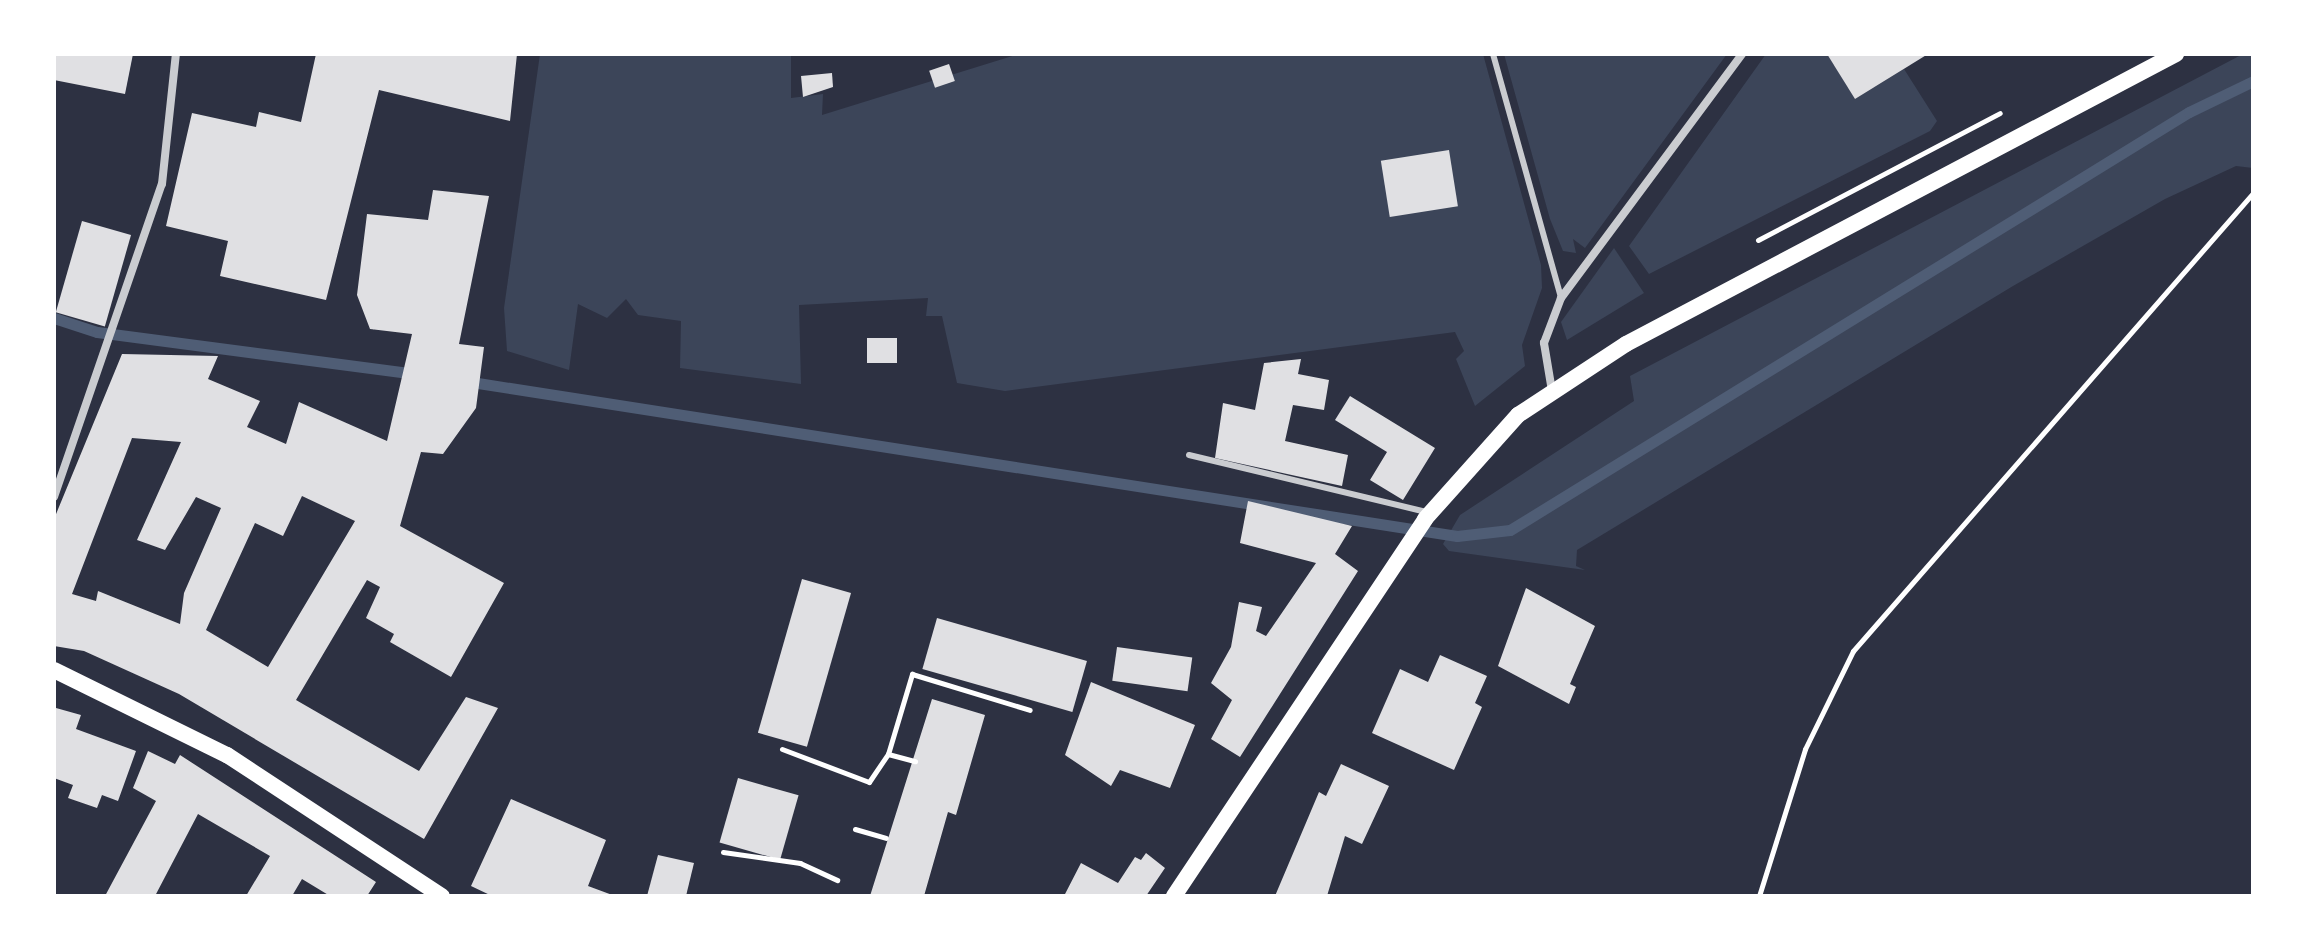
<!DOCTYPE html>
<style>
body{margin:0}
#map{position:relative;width:2307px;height:950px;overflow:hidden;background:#2d3142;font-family:"Fira Sans",sans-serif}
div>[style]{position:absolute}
.green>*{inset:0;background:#3c4559}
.stream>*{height:11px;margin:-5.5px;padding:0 5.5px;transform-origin:5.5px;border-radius:5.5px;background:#4f5d75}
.building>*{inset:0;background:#e0e0e3;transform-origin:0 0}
.path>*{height:5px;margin:-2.5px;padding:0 2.5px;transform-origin:2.5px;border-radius:2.5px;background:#fff}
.service>*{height:6px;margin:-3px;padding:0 3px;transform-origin:3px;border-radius:3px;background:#caccd0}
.minor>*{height:8px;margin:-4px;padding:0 4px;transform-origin:4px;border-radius:4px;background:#caccd0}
.secondary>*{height:16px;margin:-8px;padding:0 8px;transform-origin:8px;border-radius:8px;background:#fff}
span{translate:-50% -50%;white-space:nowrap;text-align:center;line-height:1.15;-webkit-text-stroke:6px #fff;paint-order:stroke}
.frame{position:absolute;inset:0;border:56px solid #fff;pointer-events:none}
</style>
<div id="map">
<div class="green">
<div style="clip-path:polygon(540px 54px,791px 54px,791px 98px,823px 94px,822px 115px,1019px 54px,1483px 54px,1541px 265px,1542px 288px,1522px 345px,1525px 366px,1475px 406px,1456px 359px,1464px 351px,1455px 332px,1005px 391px,957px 383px,942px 316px,926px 316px,928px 298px,799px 305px,801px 384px,680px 368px,681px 321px,638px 315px,626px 299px,607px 318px,578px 304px,569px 370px,507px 351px,504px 308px)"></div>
<div style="clip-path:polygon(1504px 54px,1727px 54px,1585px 248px,1573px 239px,1576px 253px,1563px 251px,1550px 219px)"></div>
<div style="clip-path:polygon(1766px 54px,1827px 54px,1855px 99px,1904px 69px,1937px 121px,1930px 131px,1649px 274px,1629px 246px)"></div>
<div style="clip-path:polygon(2243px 54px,2253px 54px,2253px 168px,2236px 166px,2165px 199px,2013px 286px,1577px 550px,1576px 566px,1585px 570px,1449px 551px,1443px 544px,1460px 515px,1634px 401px,1630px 376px)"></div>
<div style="clip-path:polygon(1614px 248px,1644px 293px,1567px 340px,1561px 322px)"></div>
</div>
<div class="stream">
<div style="left:54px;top:318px;width:45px;rotate:18deg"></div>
<div style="left:97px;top:332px;width:322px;rotate:7.5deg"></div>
<div style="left:465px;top:381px;width:1004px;rotate:8.88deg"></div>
<div style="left:1457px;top:536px;width:53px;rotate:-6.5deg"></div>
<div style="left:1510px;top:530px;width:797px;rotate:-31.62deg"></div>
<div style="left:2189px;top:112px;width:71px;rotate:-25.8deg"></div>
</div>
<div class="building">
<div style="clip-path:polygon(54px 54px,133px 54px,125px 94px,54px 80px)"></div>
<div style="clip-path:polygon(316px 54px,517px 54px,510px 121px,379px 90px,326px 300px,220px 276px,228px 241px,166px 226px,192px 113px,256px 127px,259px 112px,301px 122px)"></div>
<div style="clip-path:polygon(1827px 54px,1928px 54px,1855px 99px)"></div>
<div style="left:949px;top:64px;width:18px;height:21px;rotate:71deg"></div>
<div style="clip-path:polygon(832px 73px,833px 87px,803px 97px,801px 76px)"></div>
<div style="left:1449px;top:150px;width:57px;height:69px;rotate:81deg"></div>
<div style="clip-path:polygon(evenodd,433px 190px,489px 196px,459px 344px,484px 347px,476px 408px,443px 454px,421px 452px,400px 526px,504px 583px,451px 677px,390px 642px,394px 634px,366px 618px,380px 587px,367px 580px,296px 700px,419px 771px,466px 697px,498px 708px,424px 839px,179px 694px,84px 651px,54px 646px,54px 519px,122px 354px,218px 356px,208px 379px,260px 401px,247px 427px,286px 444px,299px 402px,387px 441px,412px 334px,370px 329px,357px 295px,367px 214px,428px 220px,433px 190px,132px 438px,181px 442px,137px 540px,165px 550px,196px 497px,221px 508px,184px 593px,180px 624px,98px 591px,96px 601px,72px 594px,132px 438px,433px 190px,302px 496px,355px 521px,268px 667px,206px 630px,255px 523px,283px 536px,302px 496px)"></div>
<div style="left:82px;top:221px;width:51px;height:95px;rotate:16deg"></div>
<div style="left:867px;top:338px;width:30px;height:25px"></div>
<div style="clip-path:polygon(1301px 359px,1298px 374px,1329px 380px,1324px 410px,1293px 405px,1285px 441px,1348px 455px,1342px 486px,1215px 458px,1223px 403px,1255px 410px,1264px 363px)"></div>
<div style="clip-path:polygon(1350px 396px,1435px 448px,1403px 500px,1370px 480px,1387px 452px,1335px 420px)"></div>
<div style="clip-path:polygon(1248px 501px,1352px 526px,1335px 554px,1358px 571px,1240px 757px,1211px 739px,1232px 700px,1211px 683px,1231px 647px,1239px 602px,1262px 607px,1256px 631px,1266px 636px,1316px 563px,1240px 543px)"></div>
<div style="left:802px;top:579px;width:51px;height:160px;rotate:16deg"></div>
<div style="clip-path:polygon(1526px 588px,1595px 626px,1570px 684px,1576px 687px,1569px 704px,1498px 666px)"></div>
<div style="left:937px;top:618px;width:156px;height:53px;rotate:16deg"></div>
<div style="left:1117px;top:647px;width:76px;height:34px;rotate:8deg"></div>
<div style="clip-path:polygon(1440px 655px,1487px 676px,1475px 703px,1482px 707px,1454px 770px,1372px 733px,1400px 669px,1428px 682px)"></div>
<div style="clip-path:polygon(1091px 682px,1195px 725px,1170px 788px,1120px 770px,1111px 786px,1065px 755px)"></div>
<div style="clip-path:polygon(932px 699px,985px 715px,956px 815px,948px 812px,924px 896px,870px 896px)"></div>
<div style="clip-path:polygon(56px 708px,81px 715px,76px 729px,136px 751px,118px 801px,102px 795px,97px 808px,68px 798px,73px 785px,54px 778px)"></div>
<div style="clip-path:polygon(148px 751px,175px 764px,180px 755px,376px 882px,367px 896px,330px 896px,302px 879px,292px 896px,246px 896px,270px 856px,198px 814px,155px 896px,105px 896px,156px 801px,133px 788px)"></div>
<div style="clip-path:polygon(1341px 764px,1389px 786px,1362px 844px,1345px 836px,1327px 896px,1275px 896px,1319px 792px,1326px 796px)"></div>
<div style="left:738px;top:778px;width:63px;height:67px;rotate:16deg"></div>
<div style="clip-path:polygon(511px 799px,606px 840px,588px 886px,615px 896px,492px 896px,471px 886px)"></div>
<div style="clip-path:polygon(1146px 853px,1165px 868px,1146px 896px,1064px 896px,1081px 863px,1118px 883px,1135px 857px,1141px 860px)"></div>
<div style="clip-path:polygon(658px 855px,694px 863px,686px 896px,647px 896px)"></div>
</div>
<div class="path">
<div style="left:1758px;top:240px;width:273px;rotate:-27.7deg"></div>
<div style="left:782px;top:749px;width:93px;rotate:20.8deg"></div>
<div style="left:869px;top:782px;width:34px;rotate:-56deg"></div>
<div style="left:888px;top:754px;width:84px;rotate:-73.3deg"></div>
<div style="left:912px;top:674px;width:123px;rotate:17deg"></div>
<div style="left:888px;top:754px;width:28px;rotate:15deg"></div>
<div style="left:855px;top:829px;width:32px;rotate:16deg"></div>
<div style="left:723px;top:852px;width:78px;rotate:8.1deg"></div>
<div style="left:800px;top:863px;width:41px;rotate:24.7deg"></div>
<div style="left:1759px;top:896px;width:154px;rotate:-72.6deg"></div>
<div style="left:1805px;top:749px;width:109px;rotate:-63.9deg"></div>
<div style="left:1853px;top:651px;width:608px;rotate:-48.87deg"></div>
</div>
<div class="service">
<div style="left:1493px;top:54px;width:253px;rotate:74.4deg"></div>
<div style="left:1189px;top:455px;width:244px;rotate:13.5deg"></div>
</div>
<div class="minor">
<div style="left:1552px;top:391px;width:49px;rotate:-99.5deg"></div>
<div style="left:1544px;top:343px;width:48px;rotate:-69.3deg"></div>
<div style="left:1561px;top:298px;width:304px;rotate:-53.4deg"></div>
<div style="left:54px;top:497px;width:331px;rotate:-71deg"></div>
<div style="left:162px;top:184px;width:131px;rotate:-83.9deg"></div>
</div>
<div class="secondary">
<div style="left:54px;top:670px;width:193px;rotate:26.2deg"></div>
<div style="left:227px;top:755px;width:257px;rotate:33.3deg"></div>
<div style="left:1174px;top:896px;width:453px;rotate:-56.3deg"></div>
<div style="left:1425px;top:519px;width:140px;rotate:-48.2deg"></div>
<div style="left:1518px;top:415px;width:129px;rotate:-33.3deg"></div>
<div style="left:1626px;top:344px;width:622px;rotate:-27.8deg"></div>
</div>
<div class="frame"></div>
</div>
